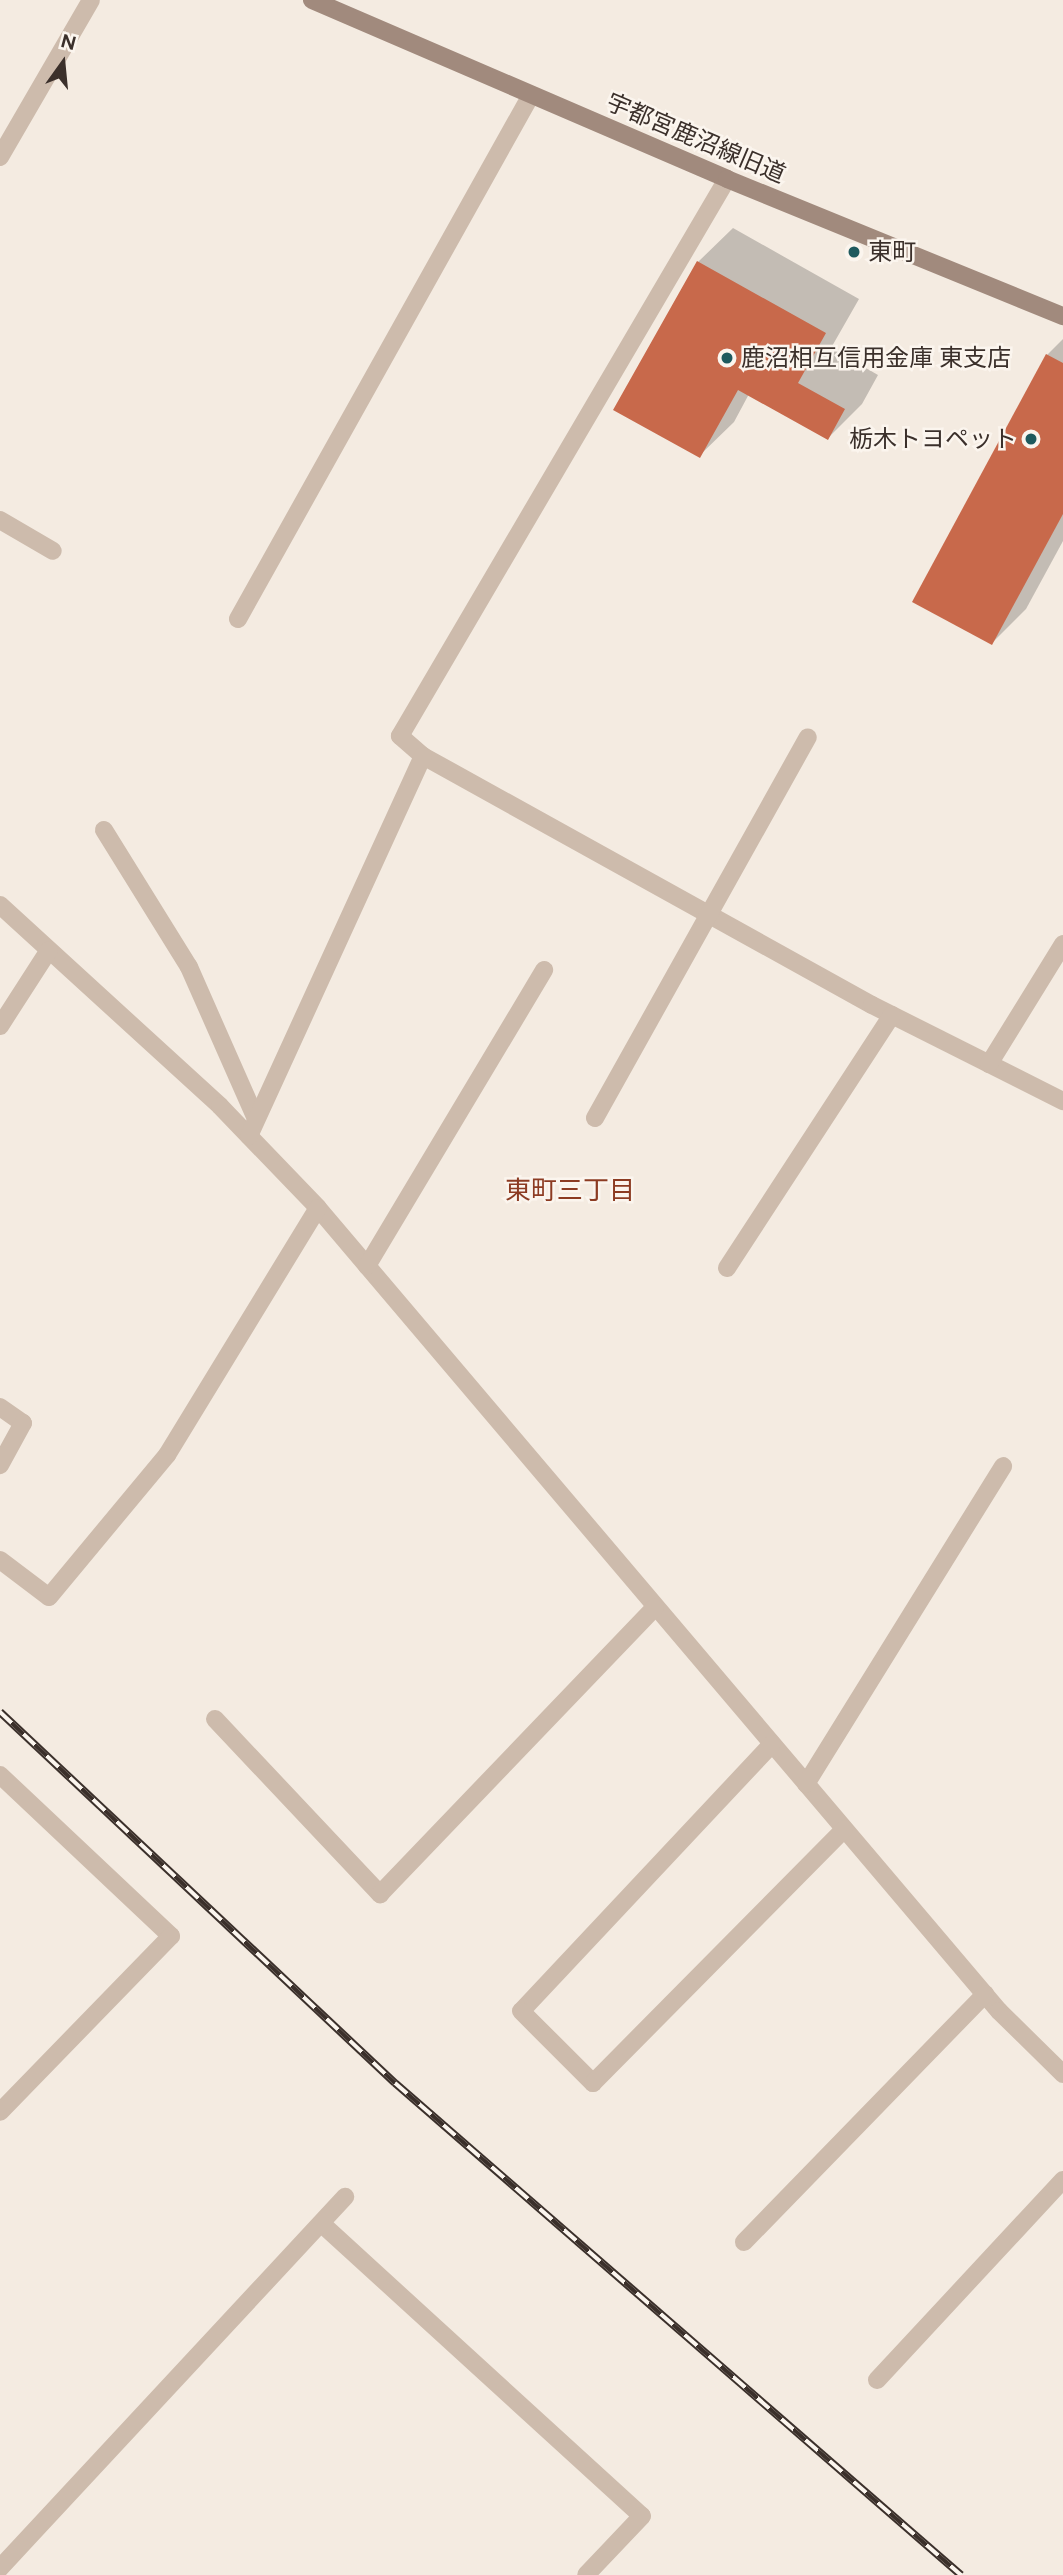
<!DOCTYPE html>
<meta charset="utf-8">
<style>
body{margin:0}
#map{position:relative;width:1063px;height:2575px;overflow:hidden;background:#f4ebe1;font-family:Figtree,"Noto Sans JP",sans-serif}
div>[style]{position:absolute}
.shadow>*{inset:0;background:#0003}
.building>*{inset:0;background:#c8694b}
.lane>*{height:18px;margin:-9px;padding:0 9px;transform-origin:9px;border-radius:9px;background:#cdbbac}
.street>*{height:18px;margin:-9px;padding:0 9px;transform-origin:9px;border-radius:9px;background:#cdbbac}
.secondary>*{height:18px;margin:-9px;padding:0 9px;transform-origin:9px;border-radius:9px;background:#a18a7d}
.rail>*{height:8px;margin-top:-4px;transform-origin:0;background:repeating-linear-gradient(90deg,#fbf5ee 0 16px,#3b302b 0 32px);box-sizing:border-box;border-block:2px solid #3b302b}
.dots>*{width:19px;height:19px;translate:-50% -50%;box-sizing:border-box;border:4px solid #fbf5ee;border-radius:50%}
span{translate:-50% -50%;white-space:nowrap;text-align:center;line-height:1.15;-webkit-text-stroke:5px #fbf5ee;paint-order:stroke}
.street-label{font-size:24px;color:#3b302b}
.poi-label{font-size:24px;color:#3b302b}
.left{translate:0 -50%;text-align:left}
.right{translate:-100% -50%;text-align:right}
.neighbourhood-label{font-size:26px;color:#8c3b22}
.north{position:absolute;left:28px;top:28px;width:70px;height:70px;-webkit-text-stroke:5px #fbf5ee;paint-order:stroke;rotate:15deg;font-size:19px;font-weight:700;line-height:28px;text-align:center;color:#3b302b}
.north::after{content:'';display:block;margin:auto;width:24px;height:32px;background:#3b302b;clip-path:polygon(50% 0,100% 100%,50% 72%,0 100%)}
</style>
<div id="map">
<div class="shadow">
<div style="clip-path:polygon(733px 228px,859px 299px,831px 348px,878px 375px,862px 404px,828px 438px,749px 394px,734px 422px,699px 456px,698px 262px)"></div>
<div style="clip-path:polygon(1063px 339px,1063px 541px,1026px 609px,992px 643px,1047px 355px)"></div>
</div>
<div class="building">
<div style="clip-path:polygon(697px 261px,826px 333px,798px 383px,845px 409px,828px 440px,738px 390px,700px 458px,613px 410px)"></div>
<div style="clip-path:polygon(1046px 354px,1063px 363px,1063px 514px,992px 645px,912px 602px)"></div>
</div>
<div class="lane">
<div style="left:238px;top:619px;width:600px;rotate:-60.79deg"></div>
</div>
<div class="street">
<div style="left:0;top:157px;width:181px;rotate:-59.9deg"></div>
<div style="left:727px;top:179px;width:646px;rotate:120.42deg"></div>
<div style="left:400px;top:736px;width:30px;rotate:41deg"></div>
<div style="left:423px;top:756px;width:513px;rotate:29.01deg"></div>
<div style="left:872px;top:1005px;width:214px;rotate:26.7deg"></div>
<div style="left:0;top:520px;width:61px;rotate:30.3deg"></div>
<div style="left:104px;top:830px;width:161px;rotate:58.2deg"></div>
<div style="left:189px;top:967px;width:166px;rotate:66.2deg"></div>
<div style="left:0;top:905px;width:298px;rotate:42.4deg"></div>
<div style="left:220px;top:1106px;width:141px;rotate:46.1deg"></div>
<div style="left:318px;top:1208px;width:1053px;rotate:49.7deg"></div>
<div style="left:999px;top:2011px;width:90px;rotate:44.5deg"></div>
<div style="left:0;top:1026px;width:90px;rotate:-57.2deg"></div>
<div style="left:989px;top:1064px;width:141px;rotate:-58.3deg"></div>
<div style="left:595px;top:1118px;width:436px;rotate:-60.8deg"></div>
<div style="left:249px;top:1136px;width:418px;rotate:-65.4deg"></div>
<div style="left:367px;top:1266px;width:345px;rotate:-59.1deg"></div>
<div style="left:727px;top:1268px;width:302px;rotate:-56.9deg"></div>
<div style="left:0;top:1407px;width:28px;rotate:35deg"></div>
<div style="left:23px;top:1423px;width:48px;rotate:118.7deg"></div>
<div style="left:0;top:1560px;width:61px;rotate:37.1deg"></div>
<div style="left:49px;top:1597px;width:185px;rotate:-50.3deg"></div>
<div style="left:167px;top:1455px;width:289px;rotate:-58.6deg"></div>
<div style="left:215px;top:1719px;width:241px;rotate:46.7deg"></div>
<div style="left:380px;top:1894px;width:397px;rotate:-46.2deg"></div>
<div style="left:772px;top:1744px;width:366px;rotate:133.2deg"></div>
<div style="left:521px;top:2011px;width:102px;rotate:45deg"></div>
<div style="left:593px;top:2083px;width:357px;rotate:-45.3deg"></div>
<div style="left:0;top:1775px;width:235px;rotate:43.3deg"></div>
<div style="left:171px;top:1936px;width:245px;rotate:134.2deg"></div>
<div style="left:806px;top:1784px;width:374px;rotate:-58.2deg"></div>
<div style="left:322px;top:2224px;width:433px;rotate:42.4deg"></div>
<div style="left:642px;top:2516px;width:81px;rotate:133.5deg"></div>
<div style="left:744px;top:2242px;width:346px;rotate:-45.8deg"></div>
<div style="left:877px;top:2380px;width:273px;rotate:-47.1deg"></div>
<div style="left:0;top:2568px;width:507px;rotate:-47.08deg"></div>
</div>
<div class="secondary">
<div style="left:312px;top:0;width:452px;rotate:23.3deg"></div>
<div style="left:727px;top:179px;width:363px;rotate:22.2deg"></div>
</div>
<div class="rail">
<div style="left:0;top:1712px;width:542px;rotate:43.21deg"></div>
<div style="left:395px;top:2083px;width:750px;rotate:41deg"></div>
</div>
<div class="dots">
<div style="left:854px;top:252px;background:#1f5a5e"></div>
<div style="left:727px;top:358px;background:#1f5a5e"></div>
<div style="left:1031px;top:439px;background:#1f5a5e"></div>
</div>
<div class="street-label">
<span style="left:696px;top:138px;rotate:23deg">宇都宮鹿沼線旧道</span>
</div>
<div class="poi-label">
<span class="left" style="left:868px;top:252px">東町</span>
<span class="left" style="left:741px;top:358px">鹿沼相互信用金庫 東支店</span>
<span class="right" style="left:1017px;top:439px">栃木トヨペット</span>
</div>
<div class="neighbourhood-label">
<span style="left:570px;top:1191px">東町三丁目</span>
</div>
<div class="north">N</div>
</div>
